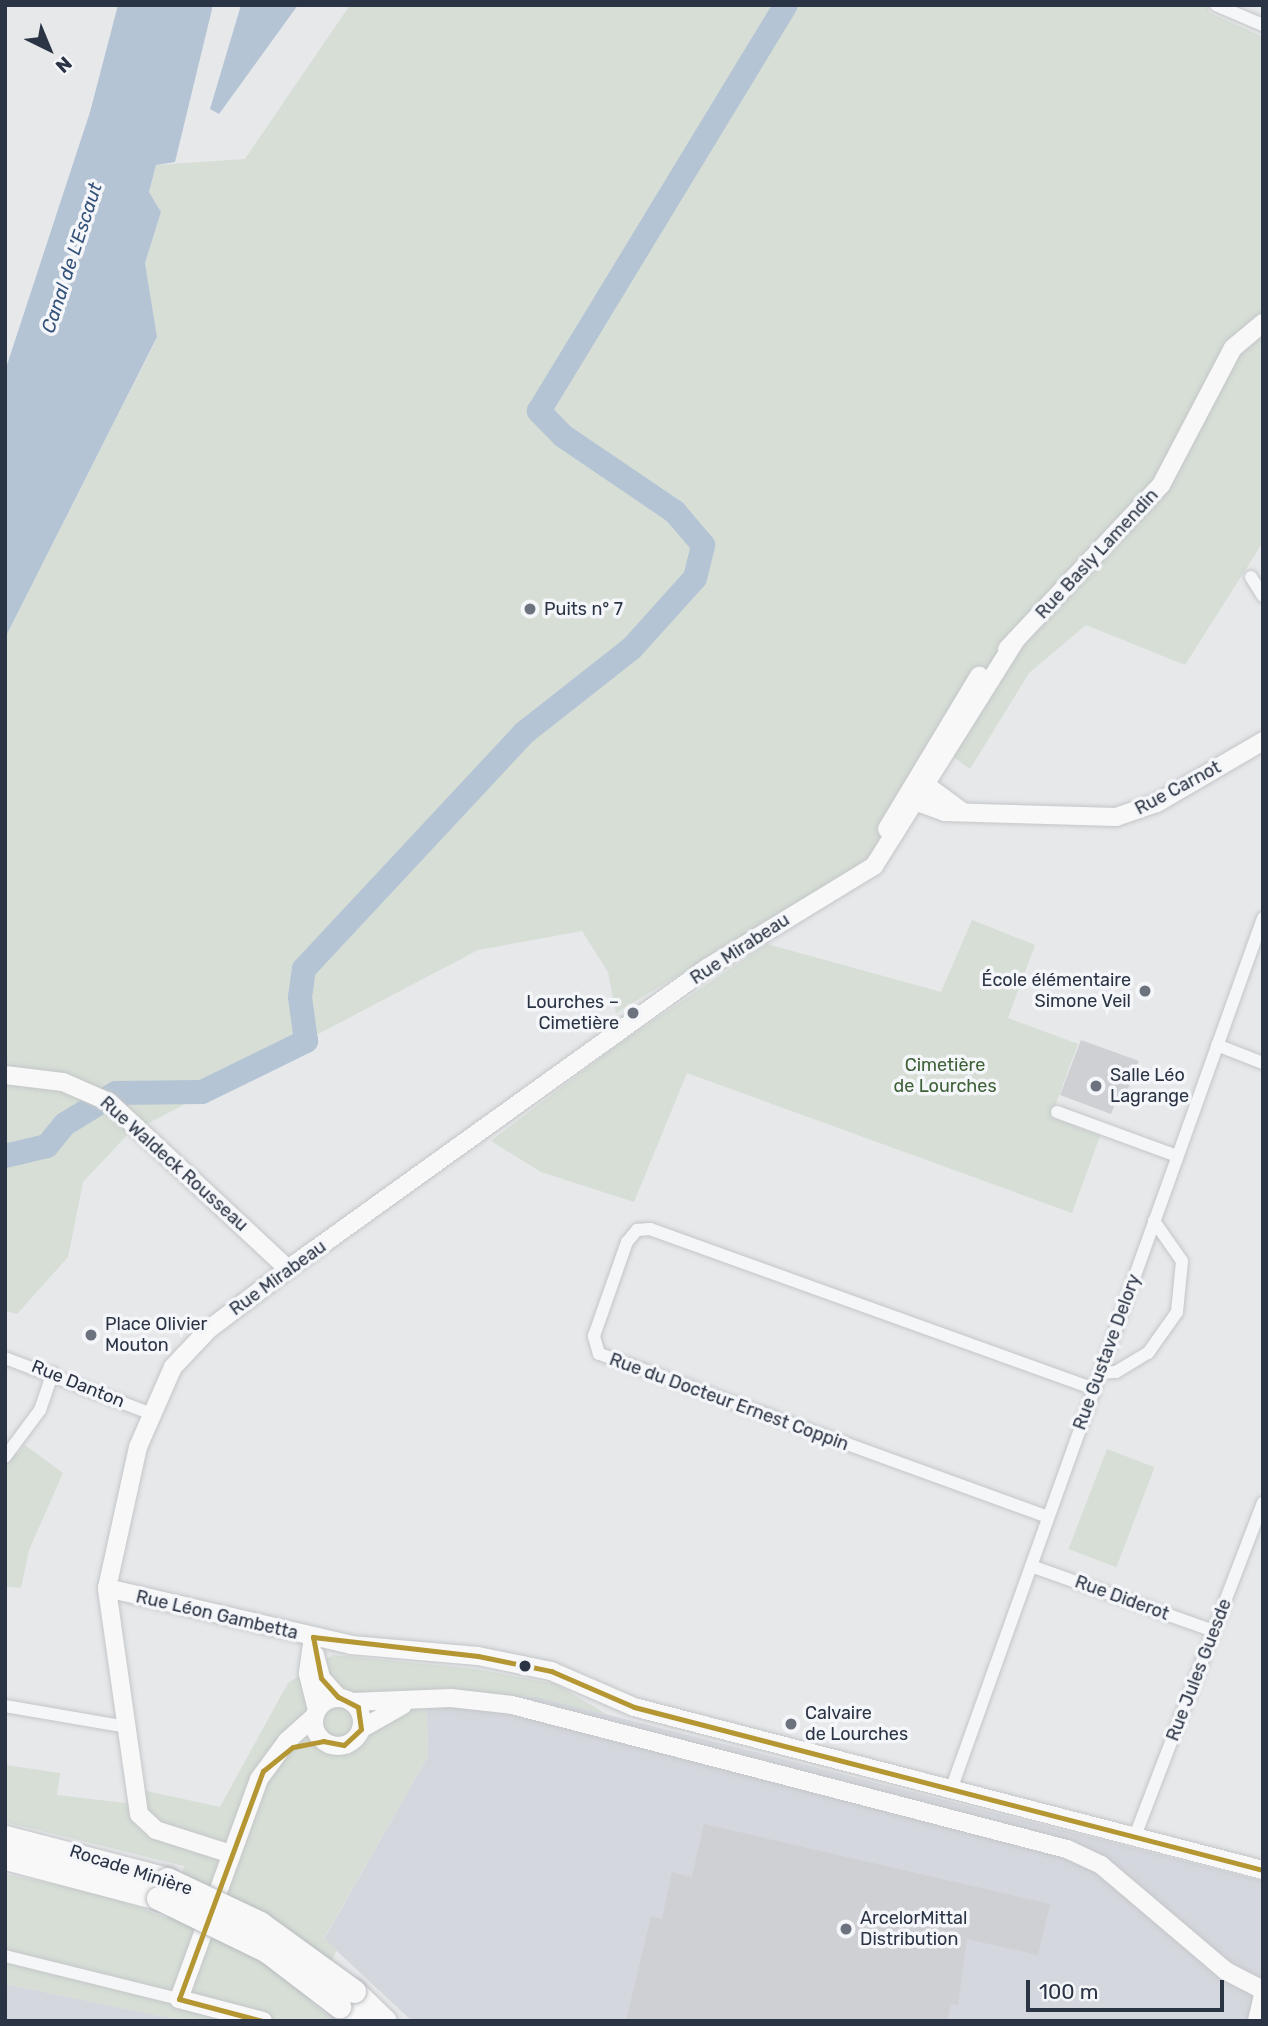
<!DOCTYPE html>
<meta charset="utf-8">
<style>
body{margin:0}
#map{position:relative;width:1268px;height:2026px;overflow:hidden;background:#e6e8ea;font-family:Rubik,sans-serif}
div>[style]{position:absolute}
.built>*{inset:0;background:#d4d7dd}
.green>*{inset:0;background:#d6ded6;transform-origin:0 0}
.water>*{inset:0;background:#b4c4d5}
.river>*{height:24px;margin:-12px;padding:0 12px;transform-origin:12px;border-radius:12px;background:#b4c4d5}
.building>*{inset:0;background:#ced0d3}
.roads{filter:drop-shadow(0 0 2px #c4c6c8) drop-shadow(0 0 2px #c4c6c8)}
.street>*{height:12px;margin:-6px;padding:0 6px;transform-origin:6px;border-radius:6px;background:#f5f6f7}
.secondary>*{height:18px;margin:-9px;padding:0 9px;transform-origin:9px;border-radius:9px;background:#f8f8f8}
.secondary>.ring{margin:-9px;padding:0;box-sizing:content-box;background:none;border:18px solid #f8f8f8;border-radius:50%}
.highway>*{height:23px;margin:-11.5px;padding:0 11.5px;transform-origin:11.5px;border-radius:11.5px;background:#f8f8f8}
.bridges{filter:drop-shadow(0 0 2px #b8bbbf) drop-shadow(0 0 2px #b8bbbf)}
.highway-bridge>*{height:23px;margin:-11.5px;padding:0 11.5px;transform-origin:11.5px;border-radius:11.5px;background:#f8f8f8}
.bus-1>*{height:5px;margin:-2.5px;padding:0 2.5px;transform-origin:2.5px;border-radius:2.5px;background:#b49632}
.dots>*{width:19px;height:19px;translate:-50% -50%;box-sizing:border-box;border:4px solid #f4f6f9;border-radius:50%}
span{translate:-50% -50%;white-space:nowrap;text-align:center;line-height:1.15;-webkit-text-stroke:7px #f4f6f9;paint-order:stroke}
.street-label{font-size:18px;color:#2b3445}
.poi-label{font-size:18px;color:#2b3445}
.left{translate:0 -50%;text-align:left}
.right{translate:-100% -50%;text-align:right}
.park-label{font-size:18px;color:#3f6138}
.water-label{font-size:19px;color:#34527a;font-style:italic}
.frame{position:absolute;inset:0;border:7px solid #2b3445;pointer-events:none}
.north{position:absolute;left:14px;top:14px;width:70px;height:70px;-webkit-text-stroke:5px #f4f6f9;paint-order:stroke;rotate:137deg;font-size:19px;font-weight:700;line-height:28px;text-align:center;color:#2b3445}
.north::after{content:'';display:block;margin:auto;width:24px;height:32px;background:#2b3445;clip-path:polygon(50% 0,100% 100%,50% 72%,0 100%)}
.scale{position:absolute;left:1026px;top:1980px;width:198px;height:32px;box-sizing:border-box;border:4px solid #2b3445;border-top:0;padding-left:9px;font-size:21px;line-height:24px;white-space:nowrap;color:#2b3445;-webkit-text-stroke:5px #f4f6f9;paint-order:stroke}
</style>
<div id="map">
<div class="built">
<div style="clip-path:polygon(426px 1691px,538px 1697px,1263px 1881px,1263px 1969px,1249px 2021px,412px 2021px,324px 1939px,428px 1756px)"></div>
<div style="clip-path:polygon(5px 1984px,186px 2021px,5px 2021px)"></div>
</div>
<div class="green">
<div style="clip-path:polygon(350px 5px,1209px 5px,1208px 12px,1263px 37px,1263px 542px,1185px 665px,1086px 625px,1029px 673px,970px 769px,952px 756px,903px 833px,850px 871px,616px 1013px,608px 972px,582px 931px,478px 950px,128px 1134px,83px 1182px,68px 1257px,17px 1314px,5px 1311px,5px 638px,157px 338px,145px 263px,161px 212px,149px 192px,156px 165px,245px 159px)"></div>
<div style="clip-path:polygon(972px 920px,1035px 945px,1008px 1018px,1078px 1044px,1051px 1117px,1100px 1136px,1072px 1213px,687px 1073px,634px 1202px,541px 1172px,491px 1141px,620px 1043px,767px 944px,941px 992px)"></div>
<div style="clip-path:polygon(25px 1445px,63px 1473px,29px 1550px,21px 1588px,5px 1586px,5px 1446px,18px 1454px)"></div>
<div style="left:1107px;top:1449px;width:51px;height:107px;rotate:21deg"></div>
<div style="clip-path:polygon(333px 1655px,476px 1669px,556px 1684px,608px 1715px,538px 1697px,426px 1691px,428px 1756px,324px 1938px,337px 1950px,310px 2001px,334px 2021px,186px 2021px,5px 1984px,5px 1874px,103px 1894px,167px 1918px,184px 1866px,5px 1822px,5px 1765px,60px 1773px,57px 1795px,142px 1805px,142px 1790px,220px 1807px,288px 1683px)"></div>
</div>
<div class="water">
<div style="clip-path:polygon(118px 5px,213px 5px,175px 162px,156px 165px,149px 192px,161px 212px,145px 263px,157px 337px,5px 638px,5px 371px,90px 112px)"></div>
<div style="clip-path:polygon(241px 5px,298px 5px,219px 114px,210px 109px)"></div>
</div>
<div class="river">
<div style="left:5px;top:1156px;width:43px;rotate:-13.4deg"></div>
<div style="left:47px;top:1146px;width:28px;rotate:-51deg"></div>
<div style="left:65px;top:1124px;width:60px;rotate:-31.3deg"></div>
<div style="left:116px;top:1093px;width:86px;rotate:-0.7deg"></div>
<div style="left:202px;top:1092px;width:116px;rotate:-26.1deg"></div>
<div style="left:306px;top:1041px;width:44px;rotate:-97.8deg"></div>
<div style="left:300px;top:997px;width:28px;rotate:-82deg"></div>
<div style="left:304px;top:969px;width:323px;rotate:-47deg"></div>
<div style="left:524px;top:733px;width:137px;rotate:-38.2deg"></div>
<div style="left:632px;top:648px;width:94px;rotate:-48deg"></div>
<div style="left:695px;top:578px;width:34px;rotate:-76deg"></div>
<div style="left:703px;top:545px;width:43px;rotate:-130.3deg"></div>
<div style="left:675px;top:512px;width:135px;rotate:-145.8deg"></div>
<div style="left:563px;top:436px;width:35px;rotate:-134deg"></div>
<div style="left:539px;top:411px;width:475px;rotate:-58.7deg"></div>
</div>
<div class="building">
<div style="clip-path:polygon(1081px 1040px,1139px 1061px,1124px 1099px,1118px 1097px,1111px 1114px,1060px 1095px)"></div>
<div style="clip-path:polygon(704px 1824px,1050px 1904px,1038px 1955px,967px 1939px,958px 2005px,951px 2004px,947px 2021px,626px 2021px,651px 1916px,662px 1919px,672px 1872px,692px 1877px)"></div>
</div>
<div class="roads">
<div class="street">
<div style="left:1216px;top:5px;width:51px;rotate:23.1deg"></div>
<div style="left:1251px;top:577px;width:22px;rotate:58deg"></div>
<div style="left:1217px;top:1045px;width:49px;rotate:21.4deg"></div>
<div style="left:1057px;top:1112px;width:128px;rotate:20.1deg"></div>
<div style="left:5px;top:1358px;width:154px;rotate:20.9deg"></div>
<div style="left:1100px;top:1373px;width:16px;rotate:-4deg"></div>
<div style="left:1116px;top:1372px;width:37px;rotate:-31deg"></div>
<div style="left:1148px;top:1353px;width:50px;rotate:-54.7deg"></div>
<div style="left:1177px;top:1312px;width:51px;rotate:-84.4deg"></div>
<div style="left:1182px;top:1261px;width:49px;rotate:-125deg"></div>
<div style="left:5px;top:1457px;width:59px;rotate:-53.3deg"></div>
<div style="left:40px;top:1410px;width:39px;rotate:-71deg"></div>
<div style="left:1048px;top:1517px;width:478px;rotate:-160deg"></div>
<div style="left:599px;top:1354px;width:19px;rotate:-106deg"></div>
<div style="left:594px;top:1336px;width:100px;rotate:-70.7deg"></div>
<div style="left:627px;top:1242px;width:16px;rotate:-50deg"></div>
<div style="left:637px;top:1230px;width:13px;rotate:-4deg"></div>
<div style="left:650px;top:1229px;width:472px;rotate:19.8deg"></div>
<div style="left:1031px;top:1566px;width:194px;rotate:19.6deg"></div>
<div style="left:5px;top:1706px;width:123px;rotate:9.8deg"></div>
<div style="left:952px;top:1787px;width:923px;rotate:-70.31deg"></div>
<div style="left:1135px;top:1836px;width:357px;rotate:-69deg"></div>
<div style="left:5px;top:1956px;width:179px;rotate:13.9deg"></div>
</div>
<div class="secondary">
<div style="left:1007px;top:649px;width:225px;rotate:-46.8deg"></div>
<div style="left:1161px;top:485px;width:155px;rotate:-62.3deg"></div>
<div style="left:1233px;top:348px;width:39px;rotate:-40deg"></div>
<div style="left:918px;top:779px;width:56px;rotate:36.3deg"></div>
<div style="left:909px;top:799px;width:37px;rotate:20deg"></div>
<div style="left:944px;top:812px;width:172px;rotate:1.7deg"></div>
<div style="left:1116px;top:817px;width:43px;rotate:-18.9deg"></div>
<div style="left:1157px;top:803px;width:123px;rotate:-30.3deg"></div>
<div style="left:887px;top:829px;width:179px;rotate:-59deg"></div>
<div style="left:5px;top:1075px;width:58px;rotate:6.9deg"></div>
<div style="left:63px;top:1082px;width:50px;rotate:23.5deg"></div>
<div style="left:109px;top:1102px;width:245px;rotate:43deg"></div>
<div style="left:107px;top:1588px;width:251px;rotate:13.1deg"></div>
<div style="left:351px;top:1645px;width:127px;rotate:5deg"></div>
<div style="left:478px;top:1656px;width:75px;rotate:11.6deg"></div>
<div style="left:551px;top:1671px;width:90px;rotate:23.4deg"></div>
<div style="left:634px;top:1707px;width:650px;rotate:14.53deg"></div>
<div style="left:313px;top:1637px;width:37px;rotate:98deg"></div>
<div style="left:308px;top:1674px;width:37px;rotate:76deg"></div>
<div style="left:315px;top:1655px;width:24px;rotate:75deg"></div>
<div style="left:321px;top:1678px;width:25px;rotate:48deg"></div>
<div class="ring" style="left:314px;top:1698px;width:30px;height:30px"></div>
<div style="left:352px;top:1702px;width:99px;rotate:-2.3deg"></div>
<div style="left:451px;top:1698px;width:61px;rotate:6.5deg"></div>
<div style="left:512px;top:1705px;width:573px;rotate:14.55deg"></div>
<div style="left:1067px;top:1849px;width:38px;rotate:25deg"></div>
<div style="left:1101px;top:1865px;width:164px;rotate:40.3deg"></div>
<div style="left:1226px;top:1971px;width:42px;rotate:27.2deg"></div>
<div style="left:361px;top:1729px;width:48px;rotate:-29.7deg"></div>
<div style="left:231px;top:1854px;width:79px;rotate:-162.3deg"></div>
<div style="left:156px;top:1830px;width:23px;rotate:-137deg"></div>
<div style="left:139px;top:1814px;width:228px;rotate:-98.1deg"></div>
<div style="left:107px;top:1588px;width:144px;rotate:-77.6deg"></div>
<div style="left:138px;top:1447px;width:87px;rotate:-66.4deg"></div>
<div style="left:173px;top:1367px;width:51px;rotate:-46.6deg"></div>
<div style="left:208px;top:1330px;width:101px;rotate:-37.3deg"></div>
<div style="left:288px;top:1269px;width:516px;rotate:-35.69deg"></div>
<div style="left:707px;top:968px;width:196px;rotate:-31.4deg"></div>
<div style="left:874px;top:866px;width:266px;rotate:-57.9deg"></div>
<div style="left:263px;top:2021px;width:87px;rotate:-165.3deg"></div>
<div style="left:179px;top:1999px;width:234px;rotate:-70deg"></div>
<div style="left:259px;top:1779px;width:47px;rotate:-53.6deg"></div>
<div style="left:287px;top:1741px;width:36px;rotate:-42deg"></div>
<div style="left:1257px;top:2021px;width:28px;rotate:-77deg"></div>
</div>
<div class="highway">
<div style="left:5px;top:1837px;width:167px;rotate:14.5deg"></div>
<div style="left:5px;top:1858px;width:158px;rotate:14.7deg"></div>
<div style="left:354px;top:1991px;width:43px;rotate:44.1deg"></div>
<div style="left:339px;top:2006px;width:22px;rotate:43deg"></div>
</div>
</div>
<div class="bridges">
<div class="highway-bridge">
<div style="left:167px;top:1879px;width:103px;rotate:25.3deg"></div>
<div style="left:260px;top:1923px;width:116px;rotate:35.9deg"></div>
<div style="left:158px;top:1898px;width:121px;rotate:25.9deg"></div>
<div style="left:267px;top:1951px;width:91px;rotate:37.4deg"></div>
</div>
</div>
<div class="bus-1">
<div style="left:313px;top:1637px;width:166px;rotate:6.6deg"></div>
<div style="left:478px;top:1656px;width:75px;rotate:11.6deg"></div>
<div style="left:551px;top:1671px;width:90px;rotate:23.4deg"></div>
<div style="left:634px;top:1707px;width:650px;rotate:14.53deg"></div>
<div style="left:179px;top:1999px;width:243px;rotate:-69.8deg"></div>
<div style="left:263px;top:1771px;width:38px;rotate:-39deg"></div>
<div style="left:293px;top:1747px;width:31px;rotate:-11deg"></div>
<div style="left:323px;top:1741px;width:21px;rotate:11deg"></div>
<div style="left:344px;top:1745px;width:23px;rotate:-43deg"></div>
<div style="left:361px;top:1729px;width:22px;rotate:-98deg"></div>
<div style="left:358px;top:1707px;width:22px;rotate:-153deg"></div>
<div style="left:338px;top:1697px;width:25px;rotate:-132deg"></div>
<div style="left:321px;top:1678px;width:42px;rotate:-101deg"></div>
<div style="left:179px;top:1999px;width:86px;rotate:14.8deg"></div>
</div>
<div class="dots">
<div style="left:530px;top:609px;background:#6c737f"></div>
<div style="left:1145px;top:991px;background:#6c737f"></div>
<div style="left:633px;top:1013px;background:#6c737f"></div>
<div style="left:1096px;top:1086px;background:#6c737f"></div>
<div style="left:91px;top:1335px;background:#6c737f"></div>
<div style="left:525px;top:1666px;background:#2b3445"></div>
<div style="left:791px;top:1724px;background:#6c737f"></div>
<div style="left:846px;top:1929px;background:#6c737f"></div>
</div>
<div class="street-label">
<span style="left:1097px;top:554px;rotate:-47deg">Rue Basly Lamendin</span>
<span style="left:1178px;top:788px;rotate:-28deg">Rue Carnot</span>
<span style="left:740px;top:949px;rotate:-33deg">Rue Mirabeau</span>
<span style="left:174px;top:1164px;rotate:42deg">Rue Waldeck Rousseau</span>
<span style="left:278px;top:1278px;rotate:-36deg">Rue Mirabeau</span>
<span style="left:1107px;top:1352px;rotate:-70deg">Rue Gustave Delory</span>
<span style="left:78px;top:1384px;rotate:22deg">Rue Danton</span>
<span style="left:729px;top:1402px;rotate:20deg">Rue du Docteur Ernest Coppin</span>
<span style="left:1122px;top:1598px;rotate:20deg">Rue Diderot</span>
<span style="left:217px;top:1615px;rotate:13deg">Rue Léon Gambetta</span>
<span style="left:1199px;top:1670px;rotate:-69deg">Rue Jules Guesde</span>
<span style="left:131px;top:1870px;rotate:18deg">Rocade Minière</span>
</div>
<div class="poi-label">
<span class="left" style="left:544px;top:609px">Puits n° 7</span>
<span class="right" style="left:1131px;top:991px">École élémentaire<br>Simone Veil</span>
<span class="right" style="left:619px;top:1013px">Lourches –<br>Cimetière</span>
<span class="left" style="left:1110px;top:1086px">Salle Léo<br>Lagrange</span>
<span class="left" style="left:105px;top:1335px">Place Olivier<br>Mouton</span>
<span class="left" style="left:805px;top:1724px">Calvaire<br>de Lourches</span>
<span class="left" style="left:860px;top:1929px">ArcelorMittal<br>Distribution</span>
</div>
<div class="park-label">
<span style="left:945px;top:1076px">Cimetière<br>de Lourches</span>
</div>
<div class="water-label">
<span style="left:72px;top:258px;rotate:-72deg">Canal de L'Escaut</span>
</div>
<div class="frame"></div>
<div class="north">N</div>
<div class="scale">100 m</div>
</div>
